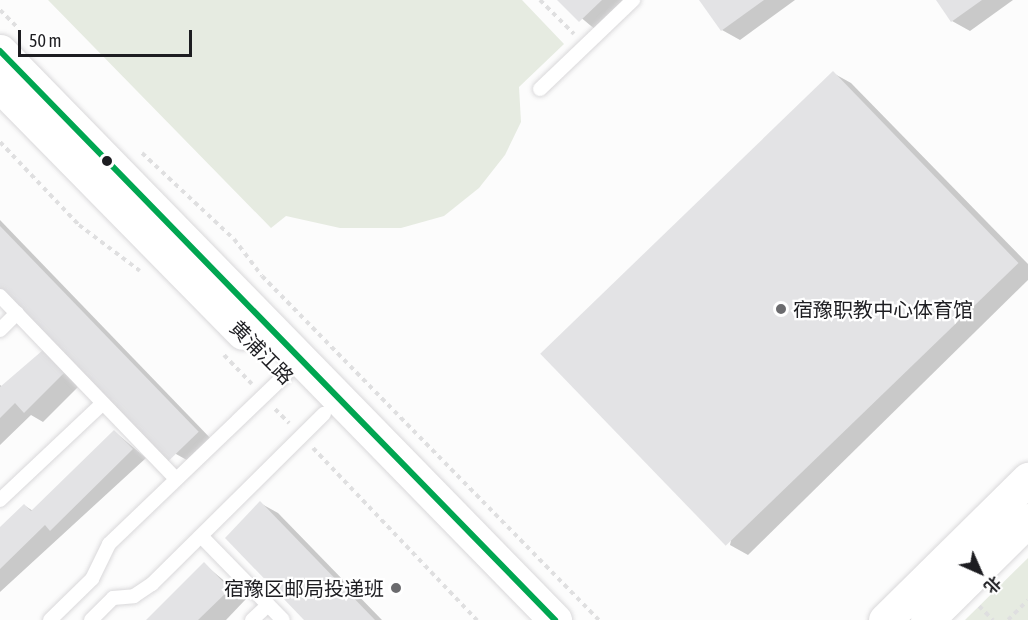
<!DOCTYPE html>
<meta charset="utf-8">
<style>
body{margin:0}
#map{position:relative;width:1028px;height:620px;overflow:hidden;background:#fcfcfc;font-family:"Asap Condensed","Noto Sans SC",sans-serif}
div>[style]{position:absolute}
.green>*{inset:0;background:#e6ebe1}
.shadow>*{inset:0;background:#0003}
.building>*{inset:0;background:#e3e3e5;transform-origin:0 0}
.path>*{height:4px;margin-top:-2px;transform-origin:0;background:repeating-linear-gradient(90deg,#dfdfe0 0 4.5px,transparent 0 9px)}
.roads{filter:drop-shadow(0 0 2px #d9d8da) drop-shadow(0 0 2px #d9d8da)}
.lane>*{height:14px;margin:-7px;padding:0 7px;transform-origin:7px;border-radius:7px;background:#fff}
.secondary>*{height:33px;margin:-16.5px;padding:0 16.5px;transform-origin:16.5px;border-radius:16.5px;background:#fff}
.bus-1>*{height:6px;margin:-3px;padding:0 3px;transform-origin:3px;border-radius:3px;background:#00a651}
.dots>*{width:16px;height:16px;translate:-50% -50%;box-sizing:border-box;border:3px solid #fff;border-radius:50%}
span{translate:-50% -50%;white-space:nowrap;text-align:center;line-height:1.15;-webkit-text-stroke:4.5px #fff;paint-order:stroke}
.poi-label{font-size:20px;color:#1d1d21}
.left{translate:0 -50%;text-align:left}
.right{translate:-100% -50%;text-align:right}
.street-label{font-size:20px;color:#1d1d21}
.north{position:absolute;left:950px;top:542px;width:60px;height:60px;-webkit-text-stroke:4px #fff;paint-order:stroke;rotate:135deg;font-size:16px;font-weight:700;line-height:24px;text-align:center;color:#1d1d21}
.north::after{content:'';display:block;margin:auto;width:21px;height:27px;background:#1d1d21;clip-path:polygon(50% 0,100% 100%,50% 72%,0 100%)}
.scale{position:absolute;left:18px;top:30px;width:174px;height:27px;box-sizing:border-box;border:3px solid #1d1d21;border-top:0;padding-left:8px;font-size:18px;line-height:21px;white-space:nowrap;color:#1d1d21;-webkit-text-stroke:4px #fff;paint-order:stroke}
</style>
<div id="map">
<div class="green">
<div style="clip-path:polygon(48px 0,522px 0,564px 44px,519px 87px,521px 122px,505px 155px,479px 188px,444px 216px,401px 228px,340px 228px,286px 216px,271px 228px)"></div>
<div style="clip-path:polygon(1028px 558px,1028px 620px,965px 620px)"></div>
</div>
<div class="shadow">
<div style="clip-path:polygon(560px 0,630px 0,597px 31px)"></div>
<div style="clip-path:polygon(700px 0,795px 0,740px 40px,722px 30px)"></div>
<div style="clip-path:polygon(937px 0,1013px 0,970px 31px,952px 21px)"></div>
<div style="clip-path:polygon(833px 73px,851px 83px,1028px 264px,1028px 280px,748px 555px,730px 545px)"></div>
<div style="clip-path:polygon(0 220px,215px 443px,194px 464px,176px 454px,0 271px)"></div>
<div style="clip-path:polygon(43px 352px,82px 383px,43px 422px,31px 415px,0 445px,0 385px,6px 389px)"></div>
<div style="clip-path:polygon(115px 432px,146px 458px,0 592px,0 529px,24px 505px,33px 511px)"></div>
<div style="clip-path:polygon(260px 503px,278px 513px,382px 620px,307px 620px)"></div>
<div style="clip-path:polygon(204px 564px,246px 599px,226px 620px,148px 620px)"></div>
</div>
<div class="building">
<div style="clip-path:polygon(557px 0,602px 0,579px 22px)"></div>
<div style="clip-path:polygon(699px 0,764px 0,721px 31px)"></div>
<div style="clip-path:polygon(936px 0,982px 0,951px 22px)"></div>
<div style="left:833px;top:71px;width:267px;height:407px;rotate:46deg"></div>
<div style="left:0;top:226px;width:286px;height:47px;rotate:46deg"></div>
<div style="clip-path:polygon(43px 350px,65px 372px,24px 413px,15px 403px,0 418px,0 387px)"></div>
<div style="clip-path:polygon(114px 430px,133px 449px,50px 531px,45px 525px,0 569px,0 527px,24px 504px,31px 511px)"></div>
<div style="clip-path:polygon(260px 501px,375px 620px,304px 620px,225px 538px)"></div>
<div style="clip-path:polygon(204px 562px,230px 589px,198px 620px,146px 620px)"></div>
</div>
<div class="path">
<div style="left:540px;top:0;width:48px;rotate:45deg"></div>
<div style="left:0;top:10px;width:27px;rotate:45deg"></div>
<div style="left:0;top:142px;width:115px;rotate:46.4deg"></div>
<div style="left:79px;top:225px;width:76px;rotate:37deg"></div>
<div style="left:142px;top:153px;width:126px;rotate:43.1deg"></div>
<div style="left:234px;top:239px;width:46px;rotate:52.9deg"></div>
<div style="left:262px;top:276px;width:482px;rotate:45.6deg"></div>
<div style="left:224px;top:355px;width:40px;rotate:46deg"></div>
<div style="left:275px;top:409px;width:20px;rotate:45deg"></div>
<div style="left:313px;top:448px;width:238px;rotate:46.4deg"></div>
<div style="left:979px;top:606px;width:20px;rotate:45deg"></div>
<div style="left:1008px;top:620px;width:28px;rotate:-45deg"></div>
</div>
<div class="roads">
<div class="lane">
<div style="left:540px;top:89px;width:129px;rotate:-43.7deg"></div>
<div style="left:0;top:296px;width:254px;rotate:46.1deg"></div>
<div style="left:0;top:330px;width:24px;rotate:-45deg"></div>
<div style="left:0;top:500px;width:141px;rotate:-43.3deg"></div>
<div style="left:201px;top:536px;width:117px;rotate:45.7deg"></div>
<div style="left:50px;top:620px;width:59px;rotate:-44.3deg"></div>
<div style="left:92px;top:579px;width:39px;rotate:-64deg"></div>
<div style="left:109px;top:544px;width:244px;rotate:-43.8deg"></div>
<div style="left:91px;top:620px;width:31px;rotate:-45deg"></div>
<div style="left:113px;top:598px;width:21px;rotate:-5deg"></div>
<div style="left:134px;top:596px;width:22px;rotate:-34deg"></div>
<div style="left:152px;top:584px;width:242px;rotate:-44.7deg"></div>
<div style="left:252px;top:620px;width:22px;rotate:-43deg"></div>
</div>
<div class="secondary">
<div style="left:0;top:51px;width:795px;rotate:45.71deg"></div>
<div style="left:0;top:86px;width:346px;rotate:45.5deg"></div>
<div style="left:885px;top:620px;width:201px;rotate:-44.6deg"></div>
<div style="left:927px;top:620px;width:142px;rotate:-44.7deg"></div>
</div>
</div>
<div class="bus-1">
<div style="left:0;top:51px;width:795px;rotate:45.71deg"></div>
</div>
<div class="dots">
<div style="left:107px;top:161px;background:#1d1d21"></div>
<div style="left:781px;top:309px;background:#6b6b6e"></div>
<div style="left:396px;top:588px;background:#6b6b6e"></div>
</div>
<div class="poi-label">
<span class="left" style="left:793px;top:309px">宿豫职教中心体育馆</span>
<span class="right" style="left:384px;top:588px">宿豫区邮局投递班</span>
</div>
<div class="street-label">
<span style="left:262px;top:352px;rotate:45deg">黄浦江路</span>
</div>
<div class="north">北</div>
<div class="scale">50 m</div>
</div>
